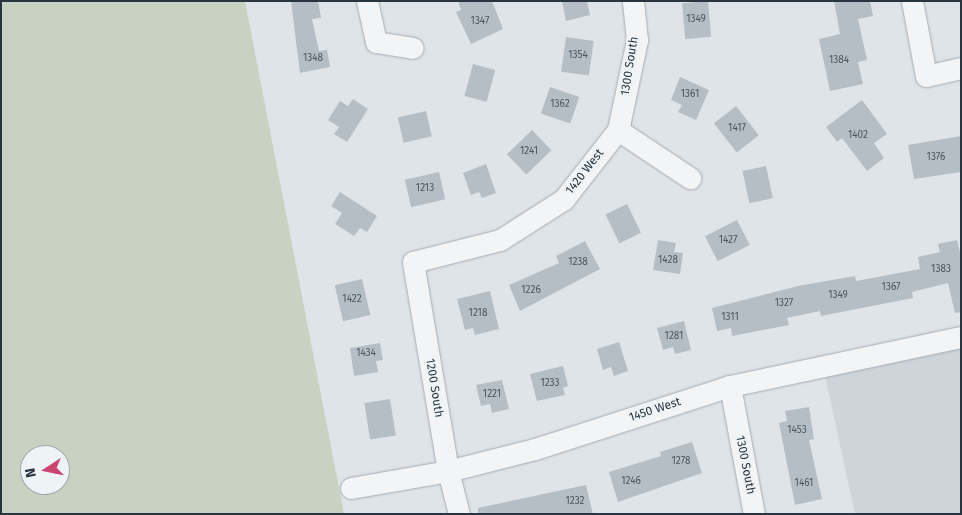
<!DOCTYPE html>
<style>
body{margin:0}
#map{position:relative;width:962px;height:515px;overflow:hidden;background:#dfe4e8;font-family:"Fira Sans",sans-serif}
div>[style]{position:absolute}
.built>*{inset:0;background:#cdd4da}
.green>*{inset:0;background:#c8d2c0}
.building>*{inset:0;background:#b6bec5;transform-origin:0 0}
.roads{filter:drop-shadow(0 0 1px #a4acb2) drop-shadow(0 0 1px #a4acb2)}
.minor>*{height:21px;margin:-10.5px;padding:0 10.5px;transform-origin:10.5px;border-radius:10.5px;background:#f2f4f6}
span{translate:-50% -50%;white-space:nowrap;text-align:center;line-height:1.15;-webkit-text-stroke:4.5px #eef3f6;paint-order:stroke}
.number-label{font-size:10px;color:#4c5660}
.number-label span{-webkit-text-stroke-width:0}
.street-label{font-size:12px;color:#28343f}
.frame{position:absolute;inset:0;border:2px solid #28343f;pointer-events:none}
.north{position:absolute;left:20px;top:445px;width:50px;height:50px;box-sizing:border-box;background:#eef3f6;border:1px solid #9fa7ad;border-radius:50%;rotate:259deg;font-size:14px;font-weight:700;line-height:20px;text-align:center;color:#28343f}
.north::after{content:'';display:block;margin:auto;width:18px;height:22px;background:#cc4571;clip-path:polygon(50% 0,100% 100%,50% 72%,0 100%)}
</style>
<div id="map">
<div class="built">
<div style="clip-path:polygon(961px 348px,961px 514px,855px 514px,825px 375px)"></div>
</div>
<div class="green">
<div style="clip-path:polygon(evenodd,1px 1px,245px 1px,344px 514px,1px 514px,1px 1px,30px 455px,60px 455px,60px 485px,30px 485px,30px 455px)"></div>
</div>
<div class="building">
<div style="clip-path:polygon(291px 1px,318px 1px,321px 18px,312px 19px,319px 51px,327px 50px,330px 67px,300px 73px)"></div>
<div style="clip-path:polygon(458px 1px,492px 1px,503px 29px,471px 44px,456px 12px,461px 10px)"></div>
<div style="clip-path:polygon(562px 1px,587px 1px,590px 15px,566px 21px)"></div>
<div style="left:708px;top:1px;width:36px;height:26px;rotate:85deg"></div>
<div style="clip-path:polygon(834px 1px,870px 1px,873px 16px,858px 19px,867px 60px,858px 62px,863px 84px,830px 91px,819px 39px,840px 34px)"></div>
<div style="left:566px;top:37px;width:28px;height:35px;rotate:8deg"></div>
<div style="left:473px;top:64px;width:23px;height:33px;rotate:15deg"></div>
<div style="clip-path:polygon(680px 77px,709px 90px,696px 120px,678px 112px,682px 105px,671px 100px)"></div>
<div style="left:550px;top:87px;width:31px;height:28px;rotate:19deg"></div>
<div style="clip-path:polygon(353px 99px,368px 109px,347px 142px,334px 134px,339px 127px,328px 120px,340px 101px,348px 106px)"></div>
<div style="clip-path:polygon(862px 100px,887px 134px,874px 143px,884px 158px,867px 171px,842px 138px,837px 142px,826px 127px)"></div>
<div style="left:736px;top:106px;width:37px;height:28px;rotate:52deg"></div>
<div style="left:426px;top:111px;width:26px;height:29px;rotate:77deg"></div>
<div style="left:532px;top:130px;width:28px;height:35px;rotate:46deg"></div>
<div style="clip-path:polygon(961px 136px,961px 172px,914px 179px,908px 145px)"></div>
<div style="clip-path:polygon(486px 164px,496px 193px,482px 198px,479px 192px,471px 195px,463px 173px)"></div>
<div style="left:766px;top:166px;width:33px;height:24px;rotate:78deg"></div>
<div style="left:439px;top:172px;width:28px;height:35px;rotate:77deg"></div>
<div style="clip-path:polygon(340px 192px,377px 216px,367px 232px,360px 228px,354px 236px,335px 224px,342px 213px,331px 206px)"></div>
<div style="left:627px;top:204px;width:32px;height:24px;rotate:64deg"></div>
<div style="left:737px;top:220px;width:28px;height:36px;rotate:63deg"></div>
<div style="clip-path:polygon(658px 240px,676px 243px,674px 252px,683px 253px,680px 274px,653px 270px)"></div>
<div style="clip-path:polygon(957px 240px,961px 256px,961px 312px,955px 313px,948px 283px,912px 292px,913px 298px,821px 316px,820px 311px,787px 318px,789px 325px,732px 336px,731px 328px,717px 331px,712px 308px,798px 286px,855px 276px,856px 281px,920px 269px,918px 257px,940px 252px,938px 244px)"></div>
<div style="clip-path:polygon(585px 241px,600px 269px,520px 311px,509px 285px,559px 263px,556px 256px)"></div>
<div style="left:362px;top:279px;width:37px;height:28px;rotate:77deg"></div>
<div style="clip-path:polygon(490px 291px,499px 329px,475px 335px,473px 328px,465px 330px,457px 299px)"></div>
<div style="clip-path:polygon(684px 321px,691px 350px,675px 354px,673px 347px,663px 350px,657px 328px)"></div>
<div style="clip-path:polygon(619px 342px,628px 371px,614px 376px,611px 367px,603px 370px,597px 349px)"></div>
<div style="clip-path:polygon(380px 343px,383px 360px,376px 361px,378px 372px,354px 376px,350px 348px)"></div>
<div style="clip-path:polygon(563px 366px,568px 386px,563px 388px,565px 395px,537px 401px,530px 374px)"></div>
<div style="clip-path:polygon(502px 380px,509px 409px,492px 413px,490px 404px,481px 406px,476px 385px)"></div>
<div style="left:390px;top:399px;width:37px;height:26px;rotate:81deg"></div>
<div style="clip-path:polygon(809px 407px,814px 439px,809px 440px,822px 499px,795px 505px,779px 423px,787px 421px,785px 411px)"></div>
<div style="clip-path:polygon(692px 442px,702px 473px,618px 502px,609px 472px,661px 456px,660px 452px)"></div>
<div style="clip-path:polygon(586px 485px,593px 514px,478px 514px,478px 508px)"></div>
</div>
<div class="roads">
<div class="minor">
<div style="left:367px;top:1px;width:42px;rotate:77.6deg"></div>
<div style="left:376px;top:42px;width:37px;rotate:9deg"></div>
<div style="left:912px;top:1px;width:76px;rotate:79.4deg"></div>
<div style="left:926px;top:76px;width:36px;rotate:-13deg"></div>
<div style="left:618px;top:130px;width:87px;rotate:33.7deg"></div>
<div style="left:730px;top:386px;width:130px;rotate:79.4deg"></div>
<div style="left:351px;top:488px;width:98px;rotate:-9.9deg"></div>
<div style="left:448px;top:471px;width:90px;rotate:-14.2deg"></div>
<div style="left:535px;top:449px;width:205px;rotate:-17.9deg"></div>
<div style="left:730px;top:386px;width:236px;rotate:-12deg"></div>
<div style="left:459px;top:514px;width:44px;rotate:-104.3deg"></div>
<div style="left:448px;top:471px;width:212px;rotate:-99.5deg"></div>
<div style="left:413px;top:262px;width:90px;rotate:-14.2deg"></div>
<div style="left:500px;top:240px;width:76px;rotate:-32.6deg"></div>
<div style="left:564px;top:199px;width:88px;rotate:-52deg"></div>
<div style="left:618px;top:130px;width:92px;rotate:-78.1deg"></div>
<div style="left:637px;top:40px;width:39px;rotate:-96deg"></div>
</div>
</div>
<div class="number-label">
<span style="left:696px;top:20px">1349</span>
<span style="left:480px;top:22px">1347</span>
<span style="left:578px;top:56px">1354</span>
<span style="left:313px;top:59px">1348</span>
<span style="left:839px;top:61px">1384</span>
<span style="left:690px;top:95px">1361</span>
<span style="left:560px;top:105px">1362</span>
<span style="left:737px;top:129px">1417</span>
<span style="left:858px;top:136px">1402</span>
<span style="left:529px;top:152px">1241</span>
<span style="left:936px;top:158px">1376</span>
<span style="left:425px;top:189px">1213</span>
<span style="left:728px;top:241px">1427</span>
<span style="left:668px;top:261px">1428</span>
<span style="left:578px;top:263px">1238</span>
<span style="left:941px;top:270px">1383</span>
<span style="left:891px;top:288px">1367</span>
<span style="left:531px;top:291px">1226</span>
<span style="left:838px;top:296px">1349</span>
<span style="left:352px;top:300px">1422</span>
<span style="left:784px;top:304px">1327</span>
<span style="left:478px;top:314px">1218</span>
<span style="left:730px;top:318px">1311</span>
<span style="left:674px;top:337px">1281</span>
<span style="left:366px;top:354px">1434</span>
<span style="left:550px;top:384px">1233</span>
<span style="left:492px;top:395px">1221</span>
<span style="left:797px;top:431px">1453</span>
<span style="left:681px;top:462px">1278</span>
<span style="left:631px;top:482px">1246</span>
<span style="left:804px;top:484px">1461</span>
<span style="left:575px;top:502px">1232</span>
</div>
<div class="street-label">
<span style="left:630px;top:66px;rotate:-81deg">1300 South</span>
<span style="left:585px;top:172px;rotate:-52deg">1420 West</span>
<span style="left:434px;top:388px;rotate:81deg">1200 South</span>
<span style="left:655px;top:410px;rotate:-18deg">1450 West</span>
<span style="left:745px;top:465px;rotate:79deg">1300 South</span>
</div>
<div class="frame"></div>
<div class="north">N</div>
</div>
